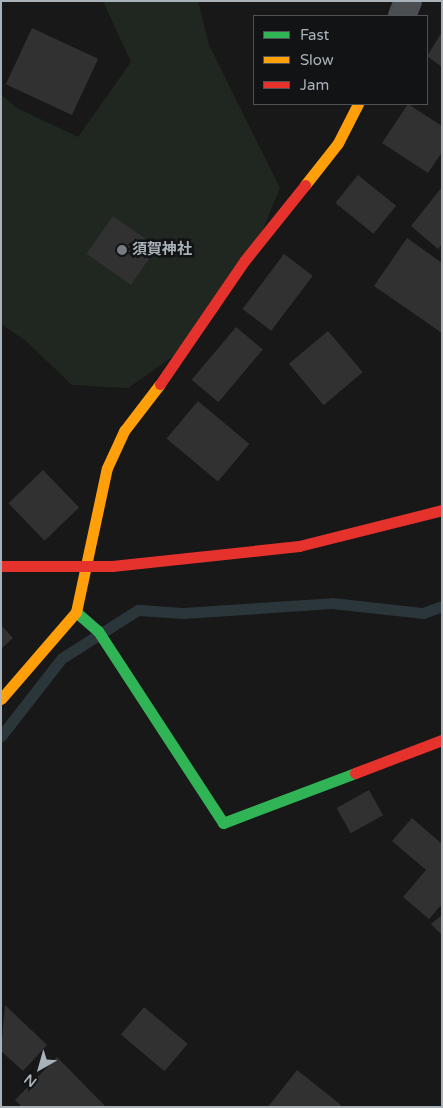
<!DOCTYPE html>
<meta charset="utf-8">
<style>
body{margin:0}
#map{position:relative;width:443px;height:1108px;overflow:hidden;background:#181818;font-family:"Varela Round","Noto Sans JP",sans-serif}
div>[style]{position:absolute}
.green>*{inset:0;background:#202720}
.stream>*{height:11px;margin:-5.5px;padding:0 5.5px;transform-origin:5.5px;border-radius:5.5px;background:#2b363b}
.building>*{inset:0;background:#313132;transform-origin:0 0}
.street>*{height:28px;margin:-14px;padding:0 14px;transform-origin:14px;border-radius:14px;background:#4c4f51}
.fast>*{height:11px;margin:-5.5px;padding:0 5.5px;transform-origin:5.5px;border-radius:5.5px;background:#30b455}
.slow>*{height:11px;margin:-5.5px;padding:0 5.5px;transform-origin:5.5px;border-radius:5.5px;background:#ff9f0a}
.jam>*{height:11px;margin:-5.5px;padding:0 5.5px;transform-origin:5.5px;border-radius:5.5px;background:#e5322d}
.dots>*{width:14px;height:14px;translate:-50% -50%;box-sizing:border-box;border:2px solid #121314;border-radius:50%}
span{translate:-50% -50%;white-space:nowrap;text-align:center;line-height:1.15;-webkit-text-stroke:5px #121314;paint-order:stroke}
.poi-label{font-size:15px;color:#a9b1b9;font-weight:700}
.left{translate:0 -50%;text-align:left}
.frame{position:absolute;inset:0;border:2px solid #a9b1b9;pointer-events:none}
.legend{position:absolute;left:253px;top:15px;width:175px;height:90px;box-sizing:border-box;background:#121314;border:1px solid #4e5256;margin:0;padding:6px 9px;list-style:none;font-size:15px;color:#a9b1b9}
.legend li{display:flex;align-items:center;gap:10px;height:25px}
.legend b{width:25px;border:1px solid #4e5256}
.north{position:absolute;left:15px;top:1043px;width:50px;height:50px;-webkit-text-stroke:4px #121314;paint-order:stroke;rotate:218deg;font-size:14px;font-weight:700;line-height:20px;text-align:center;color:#a9b1b9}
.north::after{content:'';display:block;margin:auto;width:18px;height:22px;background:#a9b1b9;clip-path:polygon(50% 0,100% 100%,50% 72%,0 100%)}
</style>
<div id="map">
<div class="green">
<div style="clip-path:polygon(103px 1px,198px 1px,209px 45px,280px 188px,257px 244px,192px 343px,128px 388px,72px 385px,26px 341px,1px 324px,1px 94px,15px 107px,78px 137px,131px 62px)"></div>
</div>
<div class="stream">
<div style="left:1px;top:736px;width:99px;rotate:-52deg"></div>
<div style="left:62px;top:658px;width:90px;rotate:-32.3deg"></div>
<div style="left:138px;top:610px;width:45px;rotate:3.8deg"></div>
<div style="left:183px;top:613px;width:149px;rotate:-3.8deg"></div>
<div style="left:332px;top:603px;width:92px;rotate:6.3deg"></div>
<div style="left:423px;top:613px;width:20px;rotate:-20deg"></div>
</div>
<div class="building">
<div style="left:32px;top:28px;width:73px;height:62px;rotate:25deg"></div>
<div style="clip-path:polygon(442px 32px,442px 67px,427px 56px)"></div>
<div style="clip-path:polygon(408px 104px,442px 126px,442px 152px,428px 173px,382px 143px)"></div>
<div style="left:358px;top:175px;width:49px;height:36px;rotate:39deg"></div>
<div style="clip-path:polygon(442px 187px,442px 244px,438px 249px,411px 226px)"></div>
<div style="left:113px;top:216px;width:54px;height:46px;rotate:35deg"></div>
<div style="clip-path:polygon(407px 238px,442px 263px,442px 333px,374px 286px)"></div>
<div style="left:284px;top:254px;width:36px;height:69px;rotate:37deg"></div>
<div style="left:236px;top:327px;width:35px;height:69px;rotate:40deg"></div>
<div style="left:328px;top:331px;width:54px;height:51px;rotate:50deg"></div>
<div style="left:198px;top:401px;width:67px;height:49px;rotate:40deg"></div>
<div style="left:43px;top:470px;width:52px;height:48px;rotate:46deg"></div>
<div style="clip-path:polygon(1px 625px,13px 638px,1px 649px)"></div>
<div style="left:369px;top:790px;width:29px;height:37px;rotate:61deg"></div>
<div style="clip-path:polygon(412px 818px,442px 844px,442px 904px,429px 919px,403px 897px,426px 870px,392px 841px)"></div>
<div style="clip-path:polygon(442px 915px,442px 935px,431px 924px)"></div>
<div style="clip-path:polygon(5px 1005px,47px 1045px,23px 1071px,1px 1051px)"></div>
<div style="left:144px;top:1007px;width:57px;height:36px;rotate:40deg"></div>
<div style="clip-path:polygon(57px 1057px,106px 1107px,22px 1107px,15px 1100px)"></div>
<div style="clip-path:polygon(297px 1070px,341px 1105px,339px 1107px,268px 1107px)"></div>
</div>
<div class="street">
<div style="left:402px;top:16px;width:16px;rotate:-68deg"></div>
</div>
<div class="fast">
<div style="left:76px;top:612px;width:29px;rotate:41deg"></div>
<div style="left:98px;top:631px;width:229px;rotate:56.9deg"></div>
<div style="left:223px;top:823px;width:141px;rotate:-20.7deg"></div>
</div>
<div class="slow">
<div style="left:305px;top:185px;width:53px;rotate:-51.8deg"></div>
<div style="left:338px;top:143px;width:44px;rotate:-62.9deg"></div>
<div style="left:1px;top:699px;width:115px;rotate:-49.2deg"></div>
<div style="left:76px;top:612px;width:147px;rotate:-77.9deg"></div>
<div style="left:107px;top:468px;width:41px;rotate:-65.3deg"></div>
<div style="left:124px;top:431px;width:59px;rotate:-52.5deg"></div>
</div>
<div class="jam">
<div style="left:160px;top:384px;width:150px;rotate:-55.6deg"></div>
<div style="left:245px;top:260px;width:96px;rotate:-51.3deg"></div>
<div style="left:1px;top:566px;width:111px"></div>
<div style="left:112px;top:566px;width:188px;rotate:-6.1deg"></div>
<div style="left:299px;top:546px;width:147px;rotate:-14.1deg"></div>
<div style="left:355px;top:773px;width:93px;rotate:-20.8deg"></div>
</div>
<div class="dots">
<div style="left:122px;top:250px;background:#767b81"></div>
</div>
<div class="poi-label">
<span class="left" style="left:132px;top:250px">須賀神社</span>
</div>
<div class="frame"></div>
<ul class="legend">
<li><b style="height:6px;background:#30b455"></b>Fast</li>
<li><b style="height:6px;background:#ff9f0a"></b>Slow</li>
<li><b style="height:6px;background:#e5322d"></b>Jam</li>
</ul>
<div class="north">N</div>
</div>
